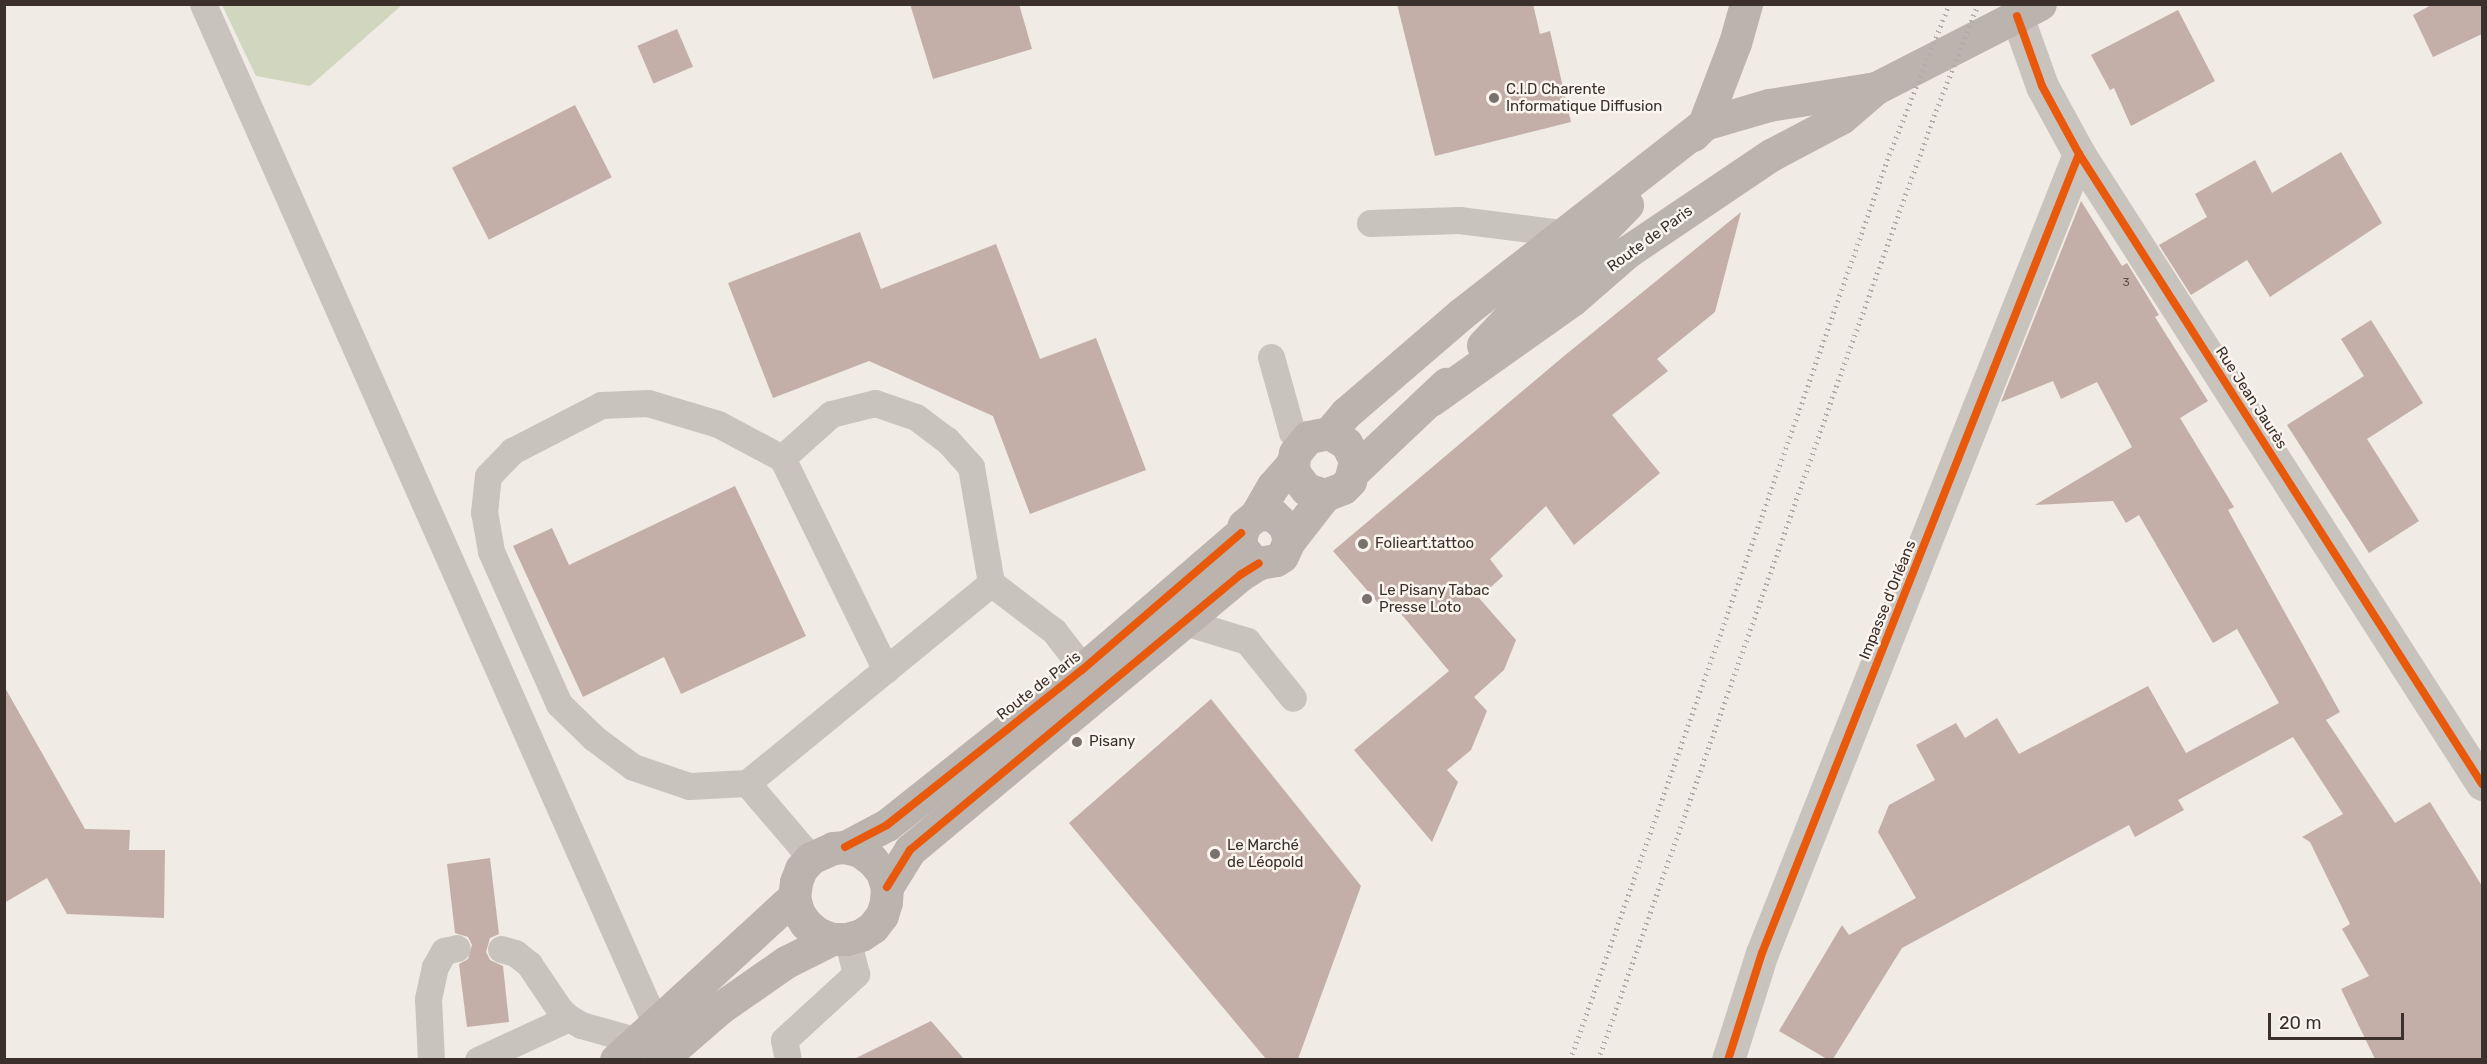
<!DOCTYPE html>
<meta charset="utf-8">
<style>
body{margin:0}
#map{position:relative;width:2487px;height:1064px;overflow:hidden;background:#f0ebe5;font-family:Rubik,sans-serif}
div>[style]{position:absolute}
.green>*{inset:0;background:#d1d6bf}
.building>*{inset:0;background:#c3afa7;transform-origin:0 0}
.lane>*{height:27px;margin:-13.5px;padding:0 13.5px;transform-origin:13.5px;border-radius:13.5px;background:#c9c3be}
.street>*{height:33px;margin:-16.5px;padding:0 16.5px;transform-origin:16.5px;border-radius:16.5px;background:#c9c3be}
.secondary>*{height:33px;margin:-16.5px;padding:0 16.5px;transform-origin:16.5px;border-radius:16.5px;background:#bab3ae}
.rail>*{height:4.5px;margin-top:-2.25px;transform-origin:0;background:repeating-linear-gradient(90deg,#b1aca8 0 1.5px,transparent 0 6px)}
.cycleway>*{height:8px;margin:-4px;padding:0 4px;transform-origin:4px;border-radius:4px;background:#e8590c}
.dots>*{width:16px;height:16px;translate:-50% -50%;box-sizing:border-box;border:3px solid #fbf5ee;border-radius:50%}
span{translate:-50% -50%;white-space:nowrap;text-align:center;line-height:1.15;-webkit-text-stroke:5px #fbf5ee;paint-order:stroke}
.number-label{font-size:12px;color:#5d504a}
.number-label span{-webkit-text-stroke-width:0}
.poi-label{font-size:15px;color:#3b302b}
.left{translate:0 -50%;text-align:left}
.street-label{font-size:15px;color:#3b302b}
.frame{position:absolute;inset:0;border:6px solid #3b302b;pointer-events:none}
.scale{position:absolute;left:2268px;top:1013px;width:136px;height:27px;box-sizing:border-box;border:3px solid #3b302b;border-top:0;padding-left:8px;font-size:18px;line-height:21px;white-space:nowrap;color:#3b302b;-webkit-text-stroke:4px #fbf5ee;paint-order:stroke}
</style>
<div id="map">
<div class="green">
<div style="clip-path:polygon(222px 5px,402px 5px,310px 86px,256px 76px)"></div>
</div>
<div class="building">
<div style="clip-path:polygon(910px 4px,1019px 4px,1032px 49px,933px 79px)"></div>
<div style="clip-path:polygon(1397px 4px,1533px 4px,1540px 34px,1550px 31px,1571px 122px,1435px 156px)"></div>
<div style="clip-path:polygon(2433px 4px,2482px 4px,2482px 34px,2433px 57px,2413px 15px)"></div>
<div style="clip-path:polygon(2178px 10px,2215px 81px,2131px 126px,2114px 88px,2110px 90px,2091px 55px)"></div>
<div style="left:677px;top:29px;width:41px;height:43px;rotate:67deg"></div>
<div style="left:575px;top:105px;width:81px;height:138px;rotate:63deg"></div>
<div style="clip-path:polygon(2341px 152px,2382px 223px,2270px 297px,2247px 260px,2191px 295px,2159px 245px,2207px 217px,2195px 194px,2255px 160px,2272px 193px)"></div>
<div style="clip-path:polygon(2081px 201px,2122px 266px,2127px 263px,2159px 315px,2155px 317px,2208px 401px,2180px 418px,2234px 507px,2228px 510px,2340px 712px,2326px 720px,2395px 823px,2430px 802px,2482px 886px,2482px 1059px,2375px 1059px,2341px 989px,2369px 976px,2342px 929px,2350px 924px,2310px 842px,2302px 837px,2343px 814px,2293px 737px,2178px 800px,2184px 810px,2135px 837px,2129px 825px,1902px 948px,1833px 1059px,1827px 1059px,1779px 1031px,1842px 925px,1849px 935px,1916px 898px,1878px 832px,1889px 805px,1935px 780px,1916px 745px,1956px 723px,1965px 738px,1997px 718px,2019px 754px,2148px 686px,2186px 753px,2279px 703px,2237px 629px,2213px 643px,2139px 515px,2126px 523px,2113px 501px,2035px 505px,2132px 447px,2097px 382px,2061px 399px,2053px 381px,2001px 402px)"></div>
<div style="clip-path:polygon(1741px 212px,1715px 312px,1657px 359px,1668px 371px,1612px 415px,1660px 473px,1574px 545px,1546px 506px,1490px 559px,1503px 576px,1479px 598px,1516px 640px,1504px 670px,1474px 697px,1487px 711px,1471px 750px,1447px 770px,1458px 782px,1432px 842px,1354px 750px,1449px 671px,1387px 597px,1379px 604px,1333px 551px,1564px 356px)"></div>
<div style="clip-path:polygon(860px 232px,881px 289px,996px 244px,1040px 359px,1096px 338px,1146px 470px,1030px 514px,993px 416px,869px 361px,773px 398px,728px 283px)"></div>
<div style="clip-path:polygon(2371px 320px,2423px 403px,2367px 439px,2419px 521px,2369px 553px,2287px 425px,2364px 376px,2341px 339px)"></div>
<div style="clip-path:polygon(735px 486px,806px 636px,681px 694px,664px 657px,583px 697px,513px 546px,552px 528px,569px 565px)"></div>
<div style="clip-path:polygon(4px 686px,85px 829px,130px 830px,129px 850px,165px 850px,164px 918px,67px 914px,47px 878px,4px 903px)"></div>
<div style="clip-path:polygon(1211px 699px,1361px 886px,1298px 1059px,1266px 1059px,1069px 823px)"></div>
<div style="clip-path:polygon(490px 858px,499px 934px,490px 938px,486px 952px,490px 960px,503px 966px,509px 1022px,467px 1027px,459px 964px,468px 959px,472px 945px,468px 937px,455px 933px,447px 864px)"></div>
<div style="clip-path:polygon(931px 1021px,964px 1059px,854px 1059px)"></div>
</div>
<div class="lane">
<div style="left:203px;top:4px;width:1134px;rotate:66.06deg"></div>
<div style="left:1370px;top:223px;width:89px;rotate:-1.9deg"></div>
<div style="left:1459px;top:220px;width:104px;rotate:7.2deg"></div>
<div style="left:1271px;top:357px;width:78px;rotate:74.4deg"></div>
<div style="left:1292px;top:432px;width:14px;rotate:56deg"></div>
<div style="left:1185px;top:622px;width:65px;rotate:17deg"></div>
<div style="left:1247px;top:641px;width:73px;rotate:51.1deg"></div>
<div style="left:886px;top:670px;width:236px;rotate:-116.1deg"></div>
<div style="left:782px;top:458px;width:66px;rotate:-41.9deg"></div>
<div style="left:831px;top:414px;width:45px;rotate:-14deg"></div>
<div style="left:875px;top:403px;width:43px;rotate:18.9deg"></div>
<div style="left:916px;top:417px;width:39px;rotate:37deg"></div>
<div style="left:947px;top:440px;width:36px;rotate:48deg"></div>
<div style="left:971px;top:467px;width:118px;rotate:80.2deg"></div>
<div style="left:747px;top:783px;width:58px;rotate:177deg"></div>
<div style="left:689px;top:786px;width:59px;rotate:-161.3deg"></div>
<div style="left:633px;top:767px;width:49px;rotate:-143.4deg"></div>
<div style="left:594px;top:738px;width:49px;rotate:-135.8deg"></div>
<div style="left:559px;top:704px;width:167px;rotate:-114deg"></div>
<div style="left:491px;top:551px;width:39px;rotate:-100deg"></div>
<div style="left:484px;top:513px;width:37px;rotate:-84deg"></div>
<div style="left:488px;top:476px;width:35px;rotate:-46deg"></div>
<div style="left:512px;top:451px;width:100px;rotate:-27.3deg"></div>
<div style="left:601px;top:405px;width:47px;rotate:-2.4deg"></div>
<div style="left:648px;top:403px;width:73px;rotate:16.7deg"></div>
<div style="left:718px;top:424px;width:72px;rotate:28deg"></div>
<div style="left:811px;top:858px;width:99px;rotate:-130.5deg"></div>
<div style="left:747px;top:783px;width:315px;rotate:-39.3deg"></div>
<div style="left:991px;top:583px;width:79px;rotate:37.3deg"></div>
<div style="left:1054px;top:631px;width:67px;rotate:52.3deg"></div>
<div style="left:501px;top:949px;width:15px;rotate:16deg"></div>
<div style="left:515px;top:953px;width:18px;rotate:38deg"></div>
<div style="left:529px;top:964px;width:55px;rotate:56deg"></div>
<div style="left:560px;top:1010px;width:12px;rotate:42deg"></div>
<div style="left:569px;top:1018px;width:14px;rotate:30deg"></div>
<div style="left:581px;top:1025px;width:59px;rotate:15.7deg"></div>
<div style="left:431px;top:1060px;width:61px;rotate:-92.8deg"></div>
<div style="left:428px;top:999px;width:33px;rotate:-78deg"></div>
<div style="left:435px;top:967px;width:18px;rotate:-61deg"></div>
<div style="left:444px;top:951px;width:13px;rotate:-13deg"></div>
<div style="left:478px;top:1060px;width:100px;rotate:-24.8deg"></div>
<div style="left:788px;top:1060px;width:20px;rotate:-101deg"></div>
<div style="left:784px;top:1040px;width:98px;rotate:-42.5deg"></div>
<div style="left:856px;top:974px;width:36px;rotate:-104deg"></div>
</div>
<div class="street">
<div style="left:2017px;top:16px;width:74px;rotate:70.3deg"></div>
<div style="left:2042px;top:86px;width:77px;rotate:61.4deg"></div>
<div style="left:2079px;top:154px;width:748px;rotate:57.39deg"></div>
<div style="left:1728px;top:1060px;width:112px;rotate:-72.4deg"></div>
<div style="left:1762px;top:953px;width:860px;rotate:-68.36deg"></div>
</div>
<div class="secondary">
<div style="left:1693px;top:135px;width:16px;rotate:-45deg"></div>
<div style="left:1704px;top:124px;width:87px;rotate:-69.1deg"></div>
<div style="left:1735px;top:43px;width:41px;rotate:-74.2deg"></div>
<div style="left:1483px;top:345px;width:55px;rotate:-46.5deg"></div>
<div style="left:1521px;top:305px;width:56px;rotate:-39.9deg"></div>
<div style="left:1564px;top:269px;width:90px;rotate:-45.5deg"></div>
<div style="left:1431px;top:400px;width:174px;rotate:-35.4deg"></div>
<div style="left:1573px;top:299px;width:72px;rotate:-41deg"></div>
<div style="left:1627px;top:252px;width:174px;rotate:-34deg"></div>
<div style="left:1771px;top:155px;width:79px;rotate:-27.9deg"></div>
<div style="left:1841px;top:118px;width:46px;rotate:-40.6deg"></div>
<div style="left:1876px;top:88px;width:184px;rotate:-27.1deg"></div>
<div style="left:1329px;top:433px;width:26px;rotate:-50deg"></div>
<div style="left:1346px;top:413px;width:152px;rotate:-40.7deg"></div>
<div style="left:1461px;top:314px;width:308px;rotate:-38deg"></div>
<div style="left:1704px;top:124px;width:68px;rotate:-16.3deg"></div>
<div style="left:1769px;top:105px;width:108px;rotate:-9deg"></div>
<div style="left:1354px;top:471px;width:127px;rotate:-43.4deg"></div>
<div style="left:1256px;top:515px;width:34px;rotate:-60deg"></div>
<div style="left:1273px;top:486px;width:30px;rotate:-49deg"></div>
<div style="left:1289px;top:541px;width:16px;rotate:-105deg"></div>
<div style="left:1285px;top:526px;width:16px;rotate:-137deg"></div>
<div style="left:1273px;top:515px;width:9px;rotate:-174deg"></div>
<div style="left:1264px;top:514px;width:8px;rotate:173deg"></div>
<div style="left:1256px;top:515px;width:16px;rotate:140deg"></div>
<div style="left:1244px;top:525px;width:16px;rotate:105deg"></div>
<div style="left:1240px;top:540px;width:8px;rotate:76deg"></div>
<div style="left:1242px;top:548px;width:16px;rotate:50deg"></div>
<div style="left:1252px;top:560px;width:8px;rotate:23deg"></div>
<div style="left:1259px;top:563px;width:17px;rotate:-10deg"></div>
<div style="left:1276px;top:560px;width:7px;rotate:-34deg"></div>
<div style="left:1282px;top:556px;width:17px;rotate:-65deg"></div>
<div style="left:1289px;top:541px;width:58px;rotate:-52deg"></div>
<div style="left:1325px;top:495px;width:19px;rotate:-21deg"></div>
<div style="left:1343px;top:488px;width:10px;rotate:-45deg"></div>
<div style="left:1350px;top:481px;width:21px;rotate:-76deg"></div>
<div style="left:1355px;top:461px;width:10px;rotate:-114deg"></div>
<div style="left:1351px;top:452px;width:10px;rotate:-119deg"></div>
<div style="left:1346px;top:443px;width:20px;rotate:-150deg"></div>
<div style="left:1329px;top:433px;width:21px;rotate:169deg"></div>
<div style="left:1308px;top:437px;width:21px;rotate:129deg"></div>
<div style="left:1295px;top:453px;width:10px;rotate:101deg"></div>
<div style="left:1293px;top:463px;width:10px;rotate:84deg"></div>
<div style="left:1294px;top:473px;width:20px;rotate:53deg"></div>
<div style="left:1306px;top:489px;width:20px;rotate:18deg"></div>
<div style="left:845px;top:847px;width:16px;rotate:15deg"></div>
<div style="left:860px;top:851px;width:15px;rotate:37deg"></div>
<div style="left:872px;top:860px;width:16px;rotate:50deg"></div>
<div style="left:882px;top:872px;width:16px;rotate:72deg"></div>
<div style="left:887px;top:887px;width:15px;rotate:94deg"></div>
<div style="left:886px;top:902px;width:14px;rotate:107deg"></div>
<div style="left:882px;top:915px;width:15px;rotate:127deg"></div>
<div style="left:873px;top:927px;width:14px;rotate:146deg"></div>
<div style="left:861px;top:935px;width:15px;rotate:164deg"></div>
<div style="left:847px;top:939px;width:15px;rotate:180deg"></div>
<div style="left:832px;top:939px;width:15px;rotate:-160deg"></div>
<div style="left:818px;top:934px;width:16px;rotate:-140deg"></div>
<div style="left:806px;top:924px;width:14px;rotate:-124deg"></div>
<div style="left:798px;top:912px;width:16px;rotate:-105deg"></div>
<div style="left:794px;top:897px;width:15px;rotate:-82deg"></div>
<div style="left:796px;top:882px;width:14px;rotate:-69deg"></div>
<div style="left:801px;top:869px;width:15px;rotate:-48deg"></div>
<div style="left:811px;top:858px;width:24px;rotate:-24deg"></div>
<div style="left:833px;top:848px;width:12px;rotate:-5deg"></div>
<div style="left:845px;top:847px;width:47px;rotate:-27.6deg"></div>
<div style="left:887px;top:825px;width:249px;rotate:-38.5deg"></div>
<div style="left:1082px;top:670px;width:210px;rotate:-40.7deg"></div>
<div style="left:887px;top:887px;width:44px;rotate:-58.1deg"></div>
<div style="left:910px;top:850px;width:430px;rotate:-39.8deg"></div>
<div style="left:1240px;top:575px;width:22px;rotate:-32deg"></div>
<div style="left:616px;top:1060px;width:241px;rotate:-42.5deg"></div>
<div style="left:660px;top:1060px;width:79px;rotate:-40.9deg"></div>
<div style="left:720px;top:1008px;width:80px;rotate:-34.9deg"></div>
<div style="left:786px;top:962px;width:51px;rotate:-26.6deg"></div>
</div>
<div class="rail">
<div style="left:1570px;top:1060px;width:960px;rotate:-70.58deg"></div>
<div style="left:1889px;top:155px;width:162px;rotate:-68.3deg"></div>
<div style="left:1598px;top:1060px;width:732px;rotate:-70.53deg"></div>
<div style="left:1842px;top:370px;width:276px;rotate:-70.1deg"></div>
<div style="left:1936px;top:111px;width:115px;rotate:-68.6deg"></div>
</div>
<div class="cycleway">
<div style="left:2017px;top:16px;width:74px;rotate:70.3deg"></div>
<div style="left:2042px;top:86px;width:77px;rotate:61.4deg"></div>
<div style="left:2079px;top:154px;width:748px;rotate:57.39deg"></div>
<div style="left:845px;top:847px;width:47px;rotate:-27.6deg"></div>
<div style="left:887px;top:825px;width:249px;rotate:-38.5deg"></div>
<div style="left:1082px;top:670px;width:210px;rotate:-40.7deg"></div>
<div style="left:887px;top:887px;width:44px;rotate:-58.1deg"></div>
<div style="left:910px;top:850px;width:430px;rotate:-39.8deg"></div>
<div style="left:1240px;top:575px;width:22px;rotate:-32deg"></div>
<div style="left:1728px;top:1060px;width:112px;rotate:-72.4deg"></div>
<div style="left:1762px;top:953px;width:860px;rotate:-68.36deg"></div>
</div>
<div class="dots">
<div style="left:1494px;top:98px;background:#7a716c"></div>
<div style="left:1363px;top:544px;background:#7a716c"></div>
<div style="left:1367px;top:599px;background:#7a716c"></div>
<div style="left:1077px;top:742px;background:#7a716c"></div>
<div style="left:1215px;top:854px;background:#7a716c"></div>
</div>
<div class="number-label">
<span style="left:2126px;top:283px">3</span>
</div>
<div class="poi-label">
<span class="left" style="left:1506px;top:98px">C.I.D Charente<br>Informatique Diffusion</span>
<span class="left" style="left:1375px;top:544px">Folieart.tattoo</span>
<span class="left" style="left:1379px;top:599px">Le Pisany Tabac<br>Presse Loto</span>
<span class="left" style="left:1089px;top:742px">Pisany</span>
<span class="left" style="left:1227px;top:854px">Le Marché<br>de Léopold</span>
</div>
<div class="street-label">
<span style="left:1650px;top:239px;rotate:-36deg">Route de Paris</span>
<span style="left:2251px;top:398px;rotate:57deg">Rue Jean Jaurès</span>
<span style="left:1888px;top:600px;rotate:-68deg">Impasse d'Orléans</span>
<span style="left:1039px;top:686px;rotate:-38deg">Route de Paris</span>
</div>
<div class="frame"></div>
<div class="scale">20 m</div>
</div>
